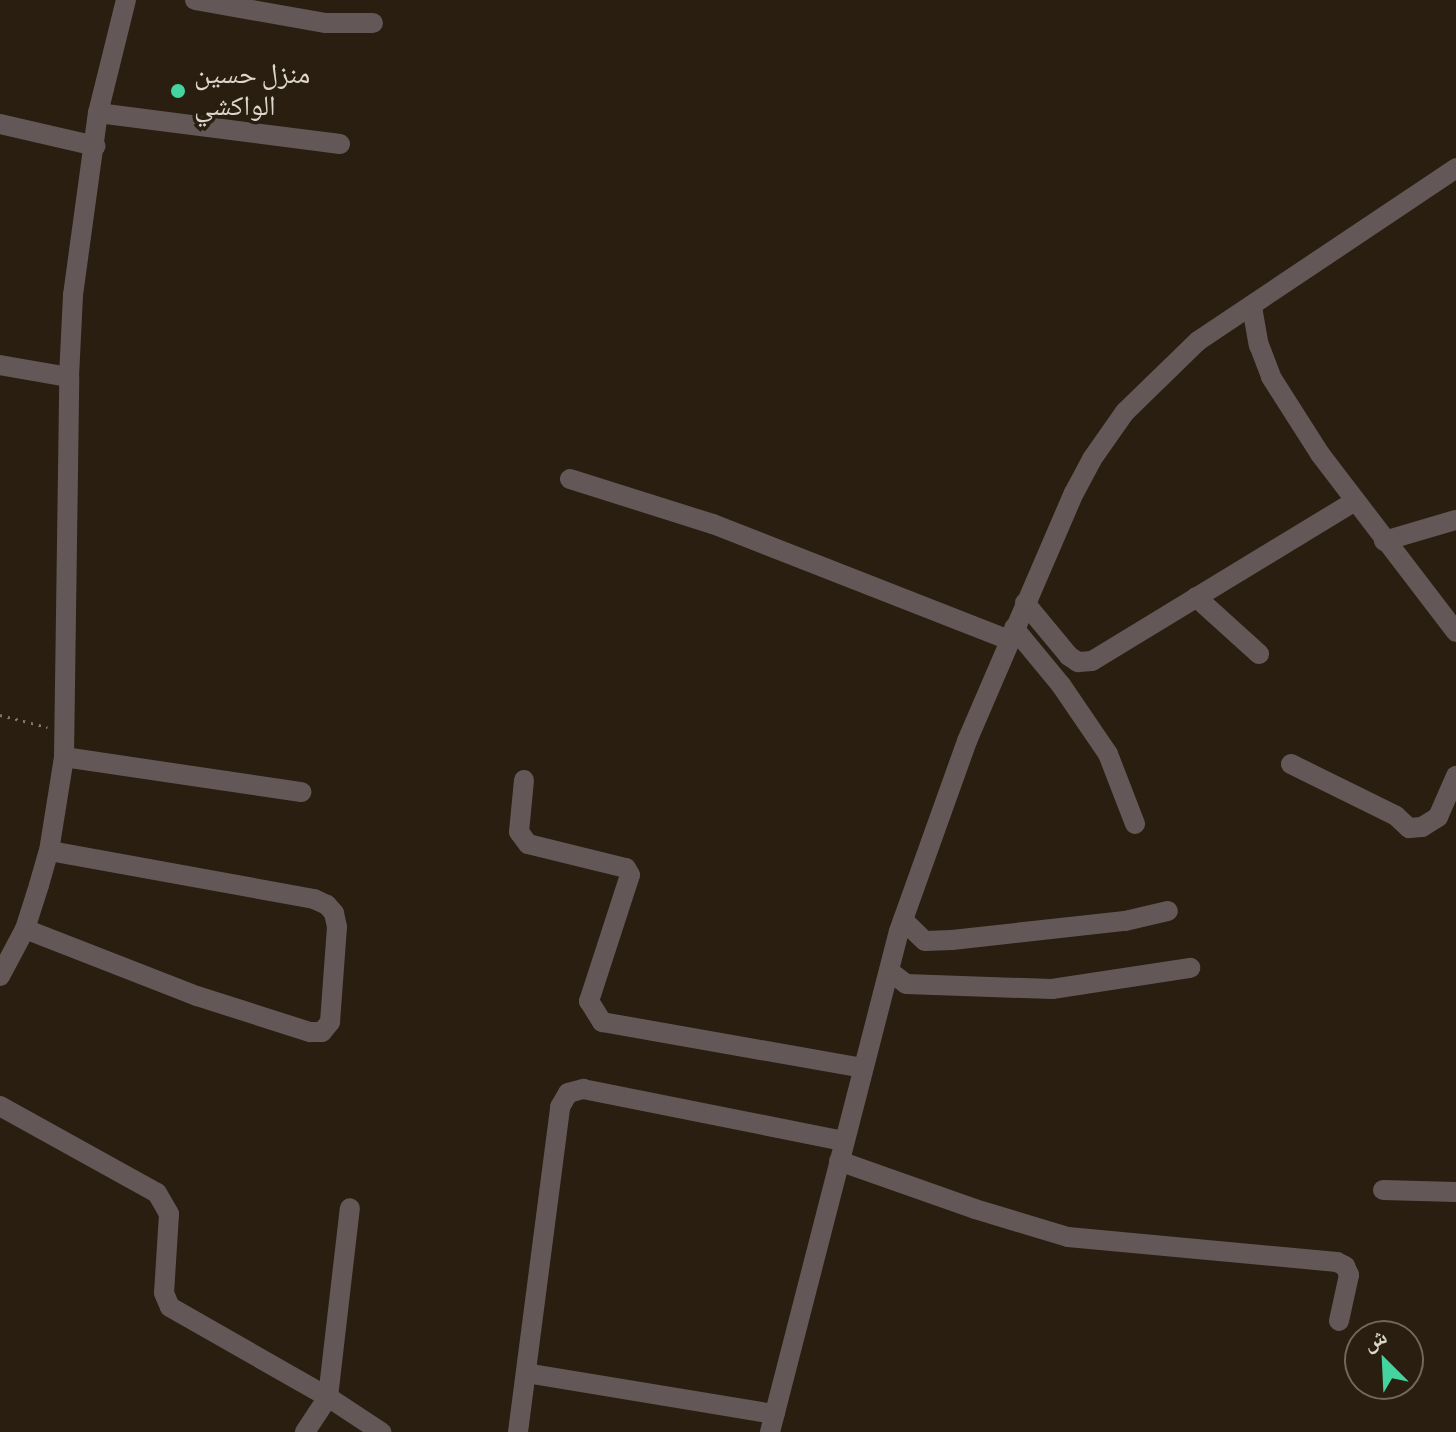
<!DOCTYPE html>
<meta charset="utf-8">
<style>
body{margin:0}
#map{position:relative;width:1456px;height:1432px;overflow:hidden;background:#291e0f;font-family:"Alegreya Sans","Noto Naskh Arabic",sans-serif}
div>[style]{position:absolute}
.path>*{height:3px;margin-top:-1.5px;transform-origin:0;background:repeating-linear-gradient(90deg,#80776a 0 2px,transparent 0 8px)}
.minor>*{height:20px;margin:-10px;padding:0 10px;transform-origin:10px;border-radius:10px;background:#635857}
.dots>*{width:22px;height:22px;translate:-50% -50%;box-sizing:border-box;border:4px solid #291e0f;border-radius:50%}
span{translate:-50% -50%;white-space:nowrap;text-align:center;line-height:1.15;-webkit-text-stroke:7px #291e0f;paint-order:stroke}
.poi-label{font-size:28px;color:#ddd6cc}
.left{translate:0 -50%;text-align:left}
.north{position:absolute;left:1344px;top:1320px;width:80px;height:80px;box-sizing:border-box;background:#291e0f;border:2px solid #71685b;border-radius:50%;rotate:336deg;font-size:22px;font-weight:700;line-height:32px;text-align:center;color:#ddd6cc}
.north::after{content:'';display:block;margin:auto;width:28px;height:36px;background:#44d49f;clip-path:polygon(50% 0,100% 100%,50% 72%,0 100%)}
</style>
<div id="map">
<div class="path">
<div style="left:0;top:715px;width:49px;rotate:14.3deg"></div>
</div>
<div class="minor">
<div style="left:195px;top:0;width:133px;rotate:10deg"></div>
<div style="left:326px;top:23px;width:47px"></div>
<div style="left:98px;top:113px;width:244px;rotate:7.3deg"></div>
<div style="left:0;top:124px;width:98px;rotate:13deg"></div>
<div style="left:1252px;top:307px;width:39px;rotate:80deg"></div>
<div style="left:1259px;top:345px;width:34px;rotate:69deg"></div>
<div style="left:1271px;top:377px;width:91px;rotate:57.5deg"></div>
<div style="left:1320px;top:454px;width:224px;rotate:52.6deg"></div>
<div style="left:0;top:365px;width:70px;rotate:9.9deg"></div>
<div style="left:570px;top:479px;width:150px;rotate:17.5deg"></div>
<div style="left:713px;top:524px;width:318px;rotate:21.4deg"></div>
<div style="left:1384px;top:541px;width:75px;rotate:-16.3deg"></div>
<div style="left:1196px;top:597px;width:85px;rotate:42.1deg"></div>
<div style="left:1025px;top:603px;width:69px;rotate:50.3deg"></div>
<div style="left:1069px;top:656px;width:11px;rotate:34deg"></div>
<div style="left:1078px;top:662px;width:14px;rotate:-4deg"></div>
<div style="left:1092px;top:661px;width:308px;rotate:-31.3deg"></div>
<div style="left:1014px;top:628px;width:74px;rotate:50.5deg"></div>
<div style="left:1061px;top:685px;width:83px;rotate:55.7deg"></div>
<div style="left:1108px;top:754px;width:75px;rotate:68.9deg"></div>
<div style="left:64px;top:757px;width:240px;rotate:8.4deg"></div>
<div style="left:1291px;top:764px;width:117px;rotate:26.3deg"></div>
<div style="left:1396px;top:816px;width:18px;rotate:43deg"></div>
<div style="left:1409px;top:828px;width:13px;rotate:-4deg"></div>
<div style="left:1422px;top:827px;width:19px;rotate:-32deg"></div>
<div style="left:1438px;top:817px;width:45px;rotate:-66.3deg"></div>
<div style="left:524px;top:780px;width:52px;rotate:95.5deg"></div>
<div style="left:519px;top:832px;width:15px;rotate:53deg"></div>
<div style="left:528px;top:844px;width:101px;rotate:13.8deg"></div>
<div style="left:626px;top:868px;width:8px;rotate:60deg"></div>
<div style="left:630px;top:875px;width:133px;rotate:108deg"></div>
<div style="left:589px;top:1001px;width:25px;rotate:58deg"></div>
<div style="left:602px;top:1022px;width:265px;rotate:10deg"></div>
<div style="left:903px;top:920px;width:30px;rotate:44deg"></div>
<div style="left:925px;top:941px;width:27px;rotate:-2deg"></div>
<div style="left:952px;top:940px;width:174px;rotate:-6.3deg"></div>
<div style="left:1125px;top:921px;width:44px;rotate:-13.1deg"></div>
<div style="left:25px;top:929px;width:185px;rotate:21.3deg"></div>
<div style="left:197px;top:996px;width:119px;rotate:17.7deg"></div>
<div style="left:310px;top:1032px;width:12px"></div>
<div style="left:322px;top:1032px;width:13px;rotate:-51deg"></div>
<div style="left:330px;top:1022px;width:95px;rotate:-85.8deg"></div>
<div style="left:337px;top:927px;width:14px;rotate:-102deg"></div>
<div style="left:334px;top:913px;width:11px;rotate:-131deg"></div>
<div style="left:327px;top:905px;width:14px;rotate:-155deg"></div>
<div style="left:314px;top:899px;width:269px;rotate:-169.7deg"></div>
<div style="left:889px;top:971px;width:21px;rotate:37deg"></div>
<div style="left:906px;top:984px;width:146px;rotate:2deg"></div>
<div style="left:1052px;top:989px;width:140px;rotate:-8.7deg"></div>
<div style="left:0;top:976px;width:53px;rotate:-62deg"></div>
<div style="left:25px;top:929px;width:46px;rotate:-72.3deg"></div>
<div style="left:39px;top:885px;width:35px;rotate:-74deg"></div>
<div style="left:49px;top:851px;width:95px;rotate:-80.9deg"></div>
<div style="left:64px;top:757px;width:380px;rotate:-89.2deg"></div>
<div style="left:69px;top:377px;width:82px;rotate:-87.2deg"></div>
<div style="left:73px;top:295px;width:184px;rotate:-82.2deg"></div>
<div style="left:98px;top:113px;width:116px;rotate:-76.1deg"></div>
<div style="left:0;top:1106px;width:179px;rotate:29deg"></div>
<div style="left:157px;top:1193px;width:24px;rotate:60deg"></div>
<div style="left:169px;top:1214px;width:79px;rotate:93.6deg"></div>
<div style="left:164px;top:1293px;width:15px;rotate:67deg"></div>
<div style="left:170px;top:1307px;width:182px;rotate:29.7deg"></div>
<div style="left:328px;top:1397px;width:190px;rotate:-83.4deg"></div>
<div style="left:839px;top:1161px;width:144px;rotate:19.4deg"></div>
<div style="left:975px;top:1209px;width:97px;rotate:16.8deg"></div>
<div style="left:1068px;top:1237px;width:270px;rotate:5.3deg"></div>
<div style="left:1337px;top:1262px;width:9px;rotate:27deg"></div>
<div style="left:1345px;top:1266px;width:10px;rotate:66deg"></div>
<div style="left:1349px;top:1275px;width:47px;rotate:102.3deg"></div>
<div style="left:1383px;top:1190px;width:73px;rotate:1.6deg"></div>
<div style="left:526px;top:1373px;width:252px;rotate:9.4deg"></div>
<div style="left:305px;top:1432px;width:42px;rotate:-56.7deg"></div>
<div style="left:328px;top:1397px;width:64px;rotate:33.4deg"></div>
<div style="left:518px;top:1432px;width:328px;rotate:-82.6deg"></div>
<div style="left:560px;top:1107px;width:16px;rotate:-60deg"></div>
<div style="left:568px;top:1093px;width:16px;rotate:-15deg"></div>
<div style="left:583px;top:1089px;width:266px;rotate:11.3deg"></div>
<div style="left:770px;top:1432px;width:517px;rotate:-75.56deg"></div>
<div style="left:899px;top:931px;width:202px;rotate:-70.3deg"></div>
<div style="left:967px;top:741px;width:270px;rotate:-66.7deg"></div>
<div style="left:1074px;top:493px;width:38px;rotate:-62deg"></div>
<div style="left:1092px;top:459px;width:57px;rotate:-54.9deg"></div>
<div style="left:1125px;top:412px;width:102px;rotate:-44.2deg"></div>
<div style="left:1198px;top:341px;width:311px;rotate:-33.8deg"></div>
</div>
<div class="dots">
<div style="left:178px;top:91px;background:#44d49f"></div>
</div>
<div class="poi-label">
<span class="left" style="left:194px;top:91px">منزل حسين<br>الواكشي</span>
</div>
<div class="north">ش</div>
</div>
